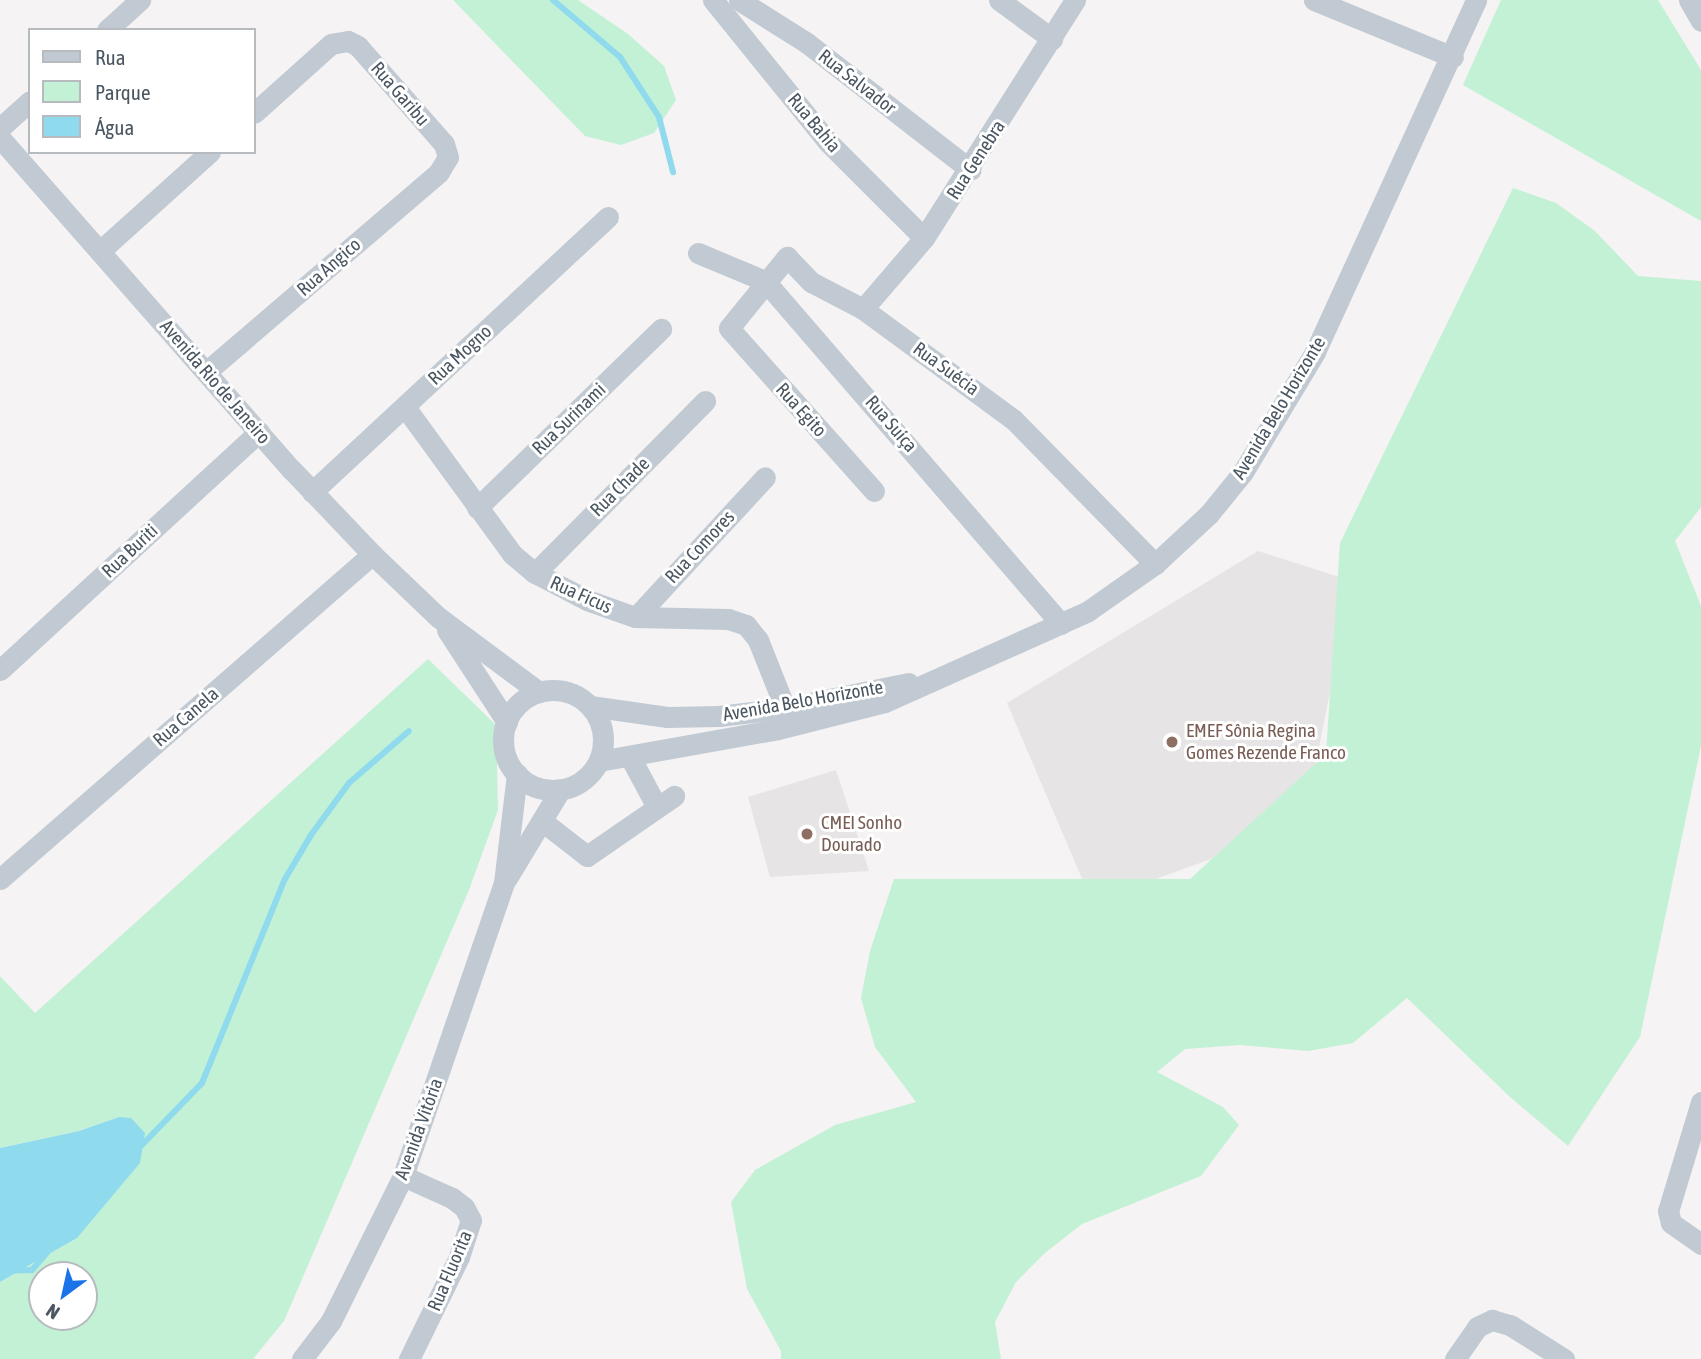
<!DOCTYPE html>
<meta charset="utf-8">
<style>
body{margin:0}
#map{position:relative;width:1701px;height:1359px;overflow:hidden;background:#f5f3f3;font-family:"Asap Condensed",sans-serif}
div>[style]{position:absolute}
.education>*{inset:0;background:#e6e4e5}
.green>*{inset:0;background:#c3f1d5}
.water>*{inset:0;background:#90daee}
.stream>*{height:6px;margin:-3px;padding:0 3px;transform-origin:3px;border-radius:3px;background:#90daee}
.minor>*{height:21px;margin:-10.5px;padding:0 10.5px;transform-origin:10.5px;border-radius:10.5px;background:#c1cad2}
.minor>.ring{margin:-10.5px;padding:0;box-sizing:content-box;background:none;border:21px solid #c1cad2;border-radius:50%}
.dots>*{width:19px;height:19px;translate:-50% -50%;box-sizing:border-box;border:4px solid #fff;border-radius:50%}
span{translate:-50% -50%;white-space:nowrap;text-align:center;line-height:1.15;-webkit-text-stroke:6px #fff;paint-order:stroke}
.street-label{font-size:19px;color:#4a5661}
.education-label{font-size:19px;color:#785e54}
.left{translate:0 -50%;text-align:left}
.legend{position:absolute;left:28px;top:28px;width:228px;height:126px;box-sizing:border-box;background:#fff;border:2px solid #b7bbc0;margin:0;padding:9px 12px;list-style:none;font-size:21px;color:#4a5661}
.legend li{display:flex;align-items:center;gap:14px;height:35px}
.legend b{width:35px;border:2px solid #b7bbc0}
.north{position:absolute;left:28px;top:1261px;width:70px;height:70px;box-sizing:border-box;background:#fff;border:2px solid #b7bbc0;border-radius:50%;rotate:213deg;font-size:19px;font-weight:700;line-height:28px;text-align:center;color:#4a5661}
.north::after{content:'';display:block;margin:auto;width:24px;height:32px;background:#1a73e8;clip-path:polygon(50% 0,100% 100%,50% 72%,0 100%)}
</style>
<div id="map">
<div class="education">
<div style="clip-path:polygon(1258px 551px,1352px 581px,1312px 782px,1211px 859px,1092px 902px,1007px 703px)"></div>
<div style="clip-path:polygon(836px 770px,869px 871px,770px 877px,748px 797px)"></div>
</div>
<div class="green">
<div style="clip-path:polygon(453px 0,578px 0,628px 34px,664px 66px,676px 100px,654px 133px,621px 145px,585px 136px)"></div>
<div style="clip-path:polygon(1501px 0,1658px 0,1701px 70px,1701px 221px,1463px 85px)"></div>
<div style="clip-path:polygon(1513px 188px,1556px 203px,1595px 231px,1638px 276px,1701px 281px,1701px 507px,1675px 541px,1701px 606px,1701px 746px,1640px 1037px,1568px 1146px,1510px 1097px,1407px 998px,1353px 1043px,1308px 1051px,1240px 1045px,1185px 1049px,1157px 1072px,1223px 1107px,1239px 1125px,1201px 1176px,1082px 1224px,1046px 1252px,1016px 1282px,995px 1322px,1001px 1359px,781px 1359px,781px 1351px,747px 1289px,731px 1202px,755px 1170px,835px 1125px,916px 1102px,875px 1047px,861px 998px,870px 951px,894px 879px,1190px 879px,1326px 754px,1340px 543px)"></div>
<div style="clip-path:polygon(evenodd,428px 659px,496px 725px,498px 810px,469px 890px,284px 1321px,253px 1359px,0 1359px,0 1282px,77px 1238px,119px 1117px,79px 1131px,0 1148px,0 976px,35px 1013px,428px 659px,42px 1275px,84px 1275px,84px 1317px,42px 1317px,42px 1275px)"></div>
</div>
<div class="water">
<div style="clip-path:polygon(119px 1117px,131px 1118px,145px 1133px,140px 1163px,77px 1238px,0 1282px,0 1148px,79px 1131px)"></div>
</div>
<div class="stream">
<div style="left:553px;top:0;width:88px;rotate:40.4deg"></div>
<div style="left:620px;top:57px;width:72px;rotate:57deg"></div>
<div style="left:659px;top:117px;width:57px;rotate:75.7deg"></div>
<div style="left:140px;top:1147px;width:89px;rotate:-45.9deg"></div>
<div style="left:202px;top:1083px;width:220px;rotate:-67.9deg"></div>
<div style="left:285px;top:879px;width:51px;rotate:-59.4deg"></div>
<div style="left:311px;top:835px;width:64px;rotate:-53.8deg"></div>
<div style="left:349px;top:783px;width:79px;rotate:-40.9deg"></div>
<div style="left:0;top:1271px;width:32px;rotate:-2deg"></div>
<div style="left:32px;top:1270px;width:23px;rotate:-49deg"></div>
</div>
<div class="minor">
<div style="left:713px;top:0;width:181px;rotate:51deg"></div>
<div style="left:827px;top:141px;width:137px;rotate:45deg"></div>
<div style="left:739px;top:0;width:80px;rotate:32.3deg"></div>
<div style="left:807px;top:43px;width:207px;rotate:37.8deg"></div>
<div style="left:999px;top:0;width:66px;rotate:36.3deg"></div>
<div style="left:1314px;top:0;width:150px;rotate:22.3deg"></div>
<div style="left:1689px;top:0;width:24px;rotate:60deg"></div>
<div style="left:107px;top:30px;width:45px;rotate:-42.3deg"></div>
<div style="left:0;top:128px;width:40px;rotate:-42deg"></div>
<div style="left:0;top:138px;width:442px;rotate:48.7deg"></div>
<div style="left:292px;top:470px;width:116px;rotate:46.4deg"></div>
<div style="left:372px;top:554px;width:91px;rotate:43.7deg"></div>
<div style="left:438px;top:617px;width:126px;rotate:36.6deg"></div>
<div style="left:100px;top:251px;width:148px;rotate:-42deg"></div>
<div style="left:698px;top:253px;width:73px;rotate:22.7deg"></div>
<div style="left:765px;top:281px;width:453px;rotate:49.2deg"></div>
<div style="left:863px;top:309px;width:94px;rotate:-49.3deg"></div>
<div style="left:924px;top:238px;width:282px;rotate:-57.6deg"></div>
<div style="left:206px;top:372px;width:307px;rotate:-40.6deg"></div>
<div style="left:439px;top:172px;width:17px;rotate:-59deg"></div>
<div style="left:448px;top:157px;width:14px;rotate:-107deg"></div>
<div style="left:444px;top:144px;width:130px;rotate:-131.3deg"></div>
<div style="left:358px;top:46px;width:11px;rotate:-153deg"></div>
<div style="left:348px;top:41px;width:17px;rotate:170deg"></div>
<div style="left:331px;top:44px;width:103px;rotate:138.1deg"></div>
<div style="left:405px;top:407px;width:182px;rotate:53.9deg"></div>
<div style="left:512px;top:554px;width:30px;rotate:40deg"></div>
<div style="left:535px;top:573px;width:59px;rotate:27.4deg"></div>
<div style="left:587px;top:600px;width:51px;rotate:19.5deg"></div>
<div style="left:635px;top:617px;width:93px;rotate:1.2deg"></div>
<div style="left:728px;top:619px;width:19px;rotate:18deg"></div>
<div style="left:746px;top:625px;width:19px;rotate:51deg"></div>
<div style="left:758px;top:640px;width:73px;rotate:68.3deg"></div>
<div style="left:874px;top:491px;width:218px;rotate:-131.7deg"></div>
<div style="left:729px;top:328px;width:92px;rotate:-50.8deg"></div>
<div style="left:787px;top:257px;width:35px;rotate:46deg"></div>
<div style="left:811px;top:282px;width:59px;rotate:27.4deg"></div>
<div style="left:863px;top:309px;width:187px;rotate:36.3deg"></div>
<div style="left:1014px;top:420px;width:202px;rotate:45.6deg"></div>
<div style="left:312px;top:492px;width:404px;rotate:-42.9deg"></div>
<div style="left:477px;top:508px;width:257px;rotate:-44.2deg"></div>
<div style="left:535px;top:573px;width:242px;rotate:-45.3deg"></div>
<div style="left:636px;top:617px;width:190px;rotate:-47.3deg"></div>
<div style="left:447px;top:630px;width:110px;rotate:56.9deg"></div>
<div style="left:0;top:670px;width:352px;rotate:-42.6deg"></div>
<div class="ring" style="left:503px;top:690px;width:79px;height:79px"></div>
<div style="left:590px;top:706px;width:78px;rotate:8.1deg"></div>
<div style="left:667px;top:717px;width:52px;rotate:-1.1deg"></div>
<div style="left:719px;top:716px;width:66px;rotate:-6.9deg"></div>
<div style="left:785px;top:708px;width:126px;rotate:-11.4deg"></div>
<div style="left:630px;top:757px;width:57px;rotate:61.6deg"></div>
<div style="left:599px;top:761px;width:182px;rotate:-10.1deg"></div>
<div style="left:778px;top:729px;width:110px;rotate:-14.2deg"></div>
<div style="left:885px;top:702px;width:222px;rotate:-24.1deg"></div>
<div style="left:1088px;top:611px;width:82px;rotate:-35deg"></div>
<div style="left:1155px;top:564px;width:74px;rotate:-42.8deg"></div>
<div style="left:1209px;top:514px;width:54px;rotate:-51deg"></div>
<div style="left:1243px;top:472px;width:140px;rotate:-59deg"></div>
<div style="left:1315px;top:352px;width:387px;rotate:-65.4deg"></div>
<div style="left:542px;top:821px;width:57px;rotate:37.9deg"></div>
<div style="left:587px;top:856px;width:106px;rotate:-34.6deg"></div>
<div style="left:507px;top:878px;width:103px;rotate:-58.9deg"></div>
<div style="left:0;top:879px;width:494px;rotate:-41.1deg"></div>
<div style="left:1701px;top:1102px;width:114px;rotate:106.8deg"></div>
<div style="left:1668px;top:1211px;width:12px;rotate:76deg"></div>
<div style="left:1671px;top:1223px;width:37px;rotate:35deg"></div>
<div style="left:403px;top:1176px;width:54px;rotate:24.2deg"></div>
<div style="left:452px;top:1198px;width:15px;rotate:37deg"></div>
<div style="left:464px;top:1207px;width:15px;rotate:62deg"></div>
<div style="left:471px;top:1220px;width:39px;rotate:108deg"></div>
<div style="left:459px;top:1257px;width:114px;rotate:116.1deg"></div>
<div style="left:302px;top:1359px;width:48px;rotate:-52.7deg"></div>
<div style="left:331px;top:1321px;width:162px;rotate:-63.6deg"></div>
<div style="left:403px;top:1176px;width:310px;rotate:-71deg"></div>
<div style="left:504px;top:883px;width:110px;rotate:-83.2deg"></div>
<div style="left:1455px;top:1359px;width:39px;rotate:-55deg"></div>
<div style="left:1477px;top:1327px;width:17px;rotate:-25deg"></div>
<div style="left:1492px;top:1320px;width:19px;rotate:16deg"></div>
<div style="left:1510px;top:1325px;width:64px;rotate:32.2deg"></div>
</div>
<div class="dots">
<div style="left:1172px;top:742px;background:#8d6e63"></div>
<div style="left:807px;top:834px;background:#8d6e63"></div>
</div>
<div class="street-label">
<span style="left:857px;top:82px;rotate:38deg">Rua Salvador</span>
<span style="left:400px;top:94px;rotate:49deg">Rua Garibu</span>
<span style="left:814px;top:123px;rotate:50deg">Rua Bahia</span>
<span style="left:976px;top:160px;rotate:-57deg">Rua Genebra</span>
<span style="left:329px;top:267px;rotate:-41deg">Rua Angico</span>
<span style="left:460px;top:355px;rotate:-43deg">Rua Mogno</span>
<span style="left:946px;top:369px;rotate:36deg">Rua Suécia</span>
<span style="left:215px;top:382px;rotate:49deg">Avenida Rio de Janeiro</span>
<span style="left:1279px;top:408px;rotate:-59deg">Avenida Belo Horizonte</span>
<span style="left:801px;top:410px;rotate:48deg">Rua Egito</span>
<span style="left:569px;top:419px;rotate:-44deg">Rua Surinami</span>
<span style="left:891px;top:424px;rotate:49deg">Rua Suíça</span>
<span style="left:620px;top:487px;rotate:-45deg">Rua Chade</span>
<span style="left:700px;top:547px;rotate:-47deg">Rua Comores</span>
<span style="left:130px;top:551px;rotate:-43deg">Rua Buriti</span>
<span style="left:581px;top:595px;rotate:24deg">Rua Ficus</span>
<span style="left:803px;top:701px;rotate:-10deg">Avenida Belo Horizonte</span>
<span style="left:186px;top:717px;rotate:-41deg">Rua Canela</span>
<span style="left:419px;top:1129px;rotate:-70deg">Avenida Vitória</span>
<span style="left:450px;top:1271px;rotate:-67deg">Rua Fluorita</span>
</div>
<div class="education-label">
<span class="left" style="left:1186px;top:742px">EMEF Sônia Regina<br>Gomes Rezende Franco</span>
<span class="left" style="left:821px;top:834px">CMEI Sonho<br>Dourado</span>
</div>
<ul class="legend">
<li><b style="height:9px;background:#c1cad2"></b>Rua</li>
<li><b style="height:19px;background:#c3f1d5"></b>Parque</li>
<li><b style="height:19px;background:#90daee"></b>Água</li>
</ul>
<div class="north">N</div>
</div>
